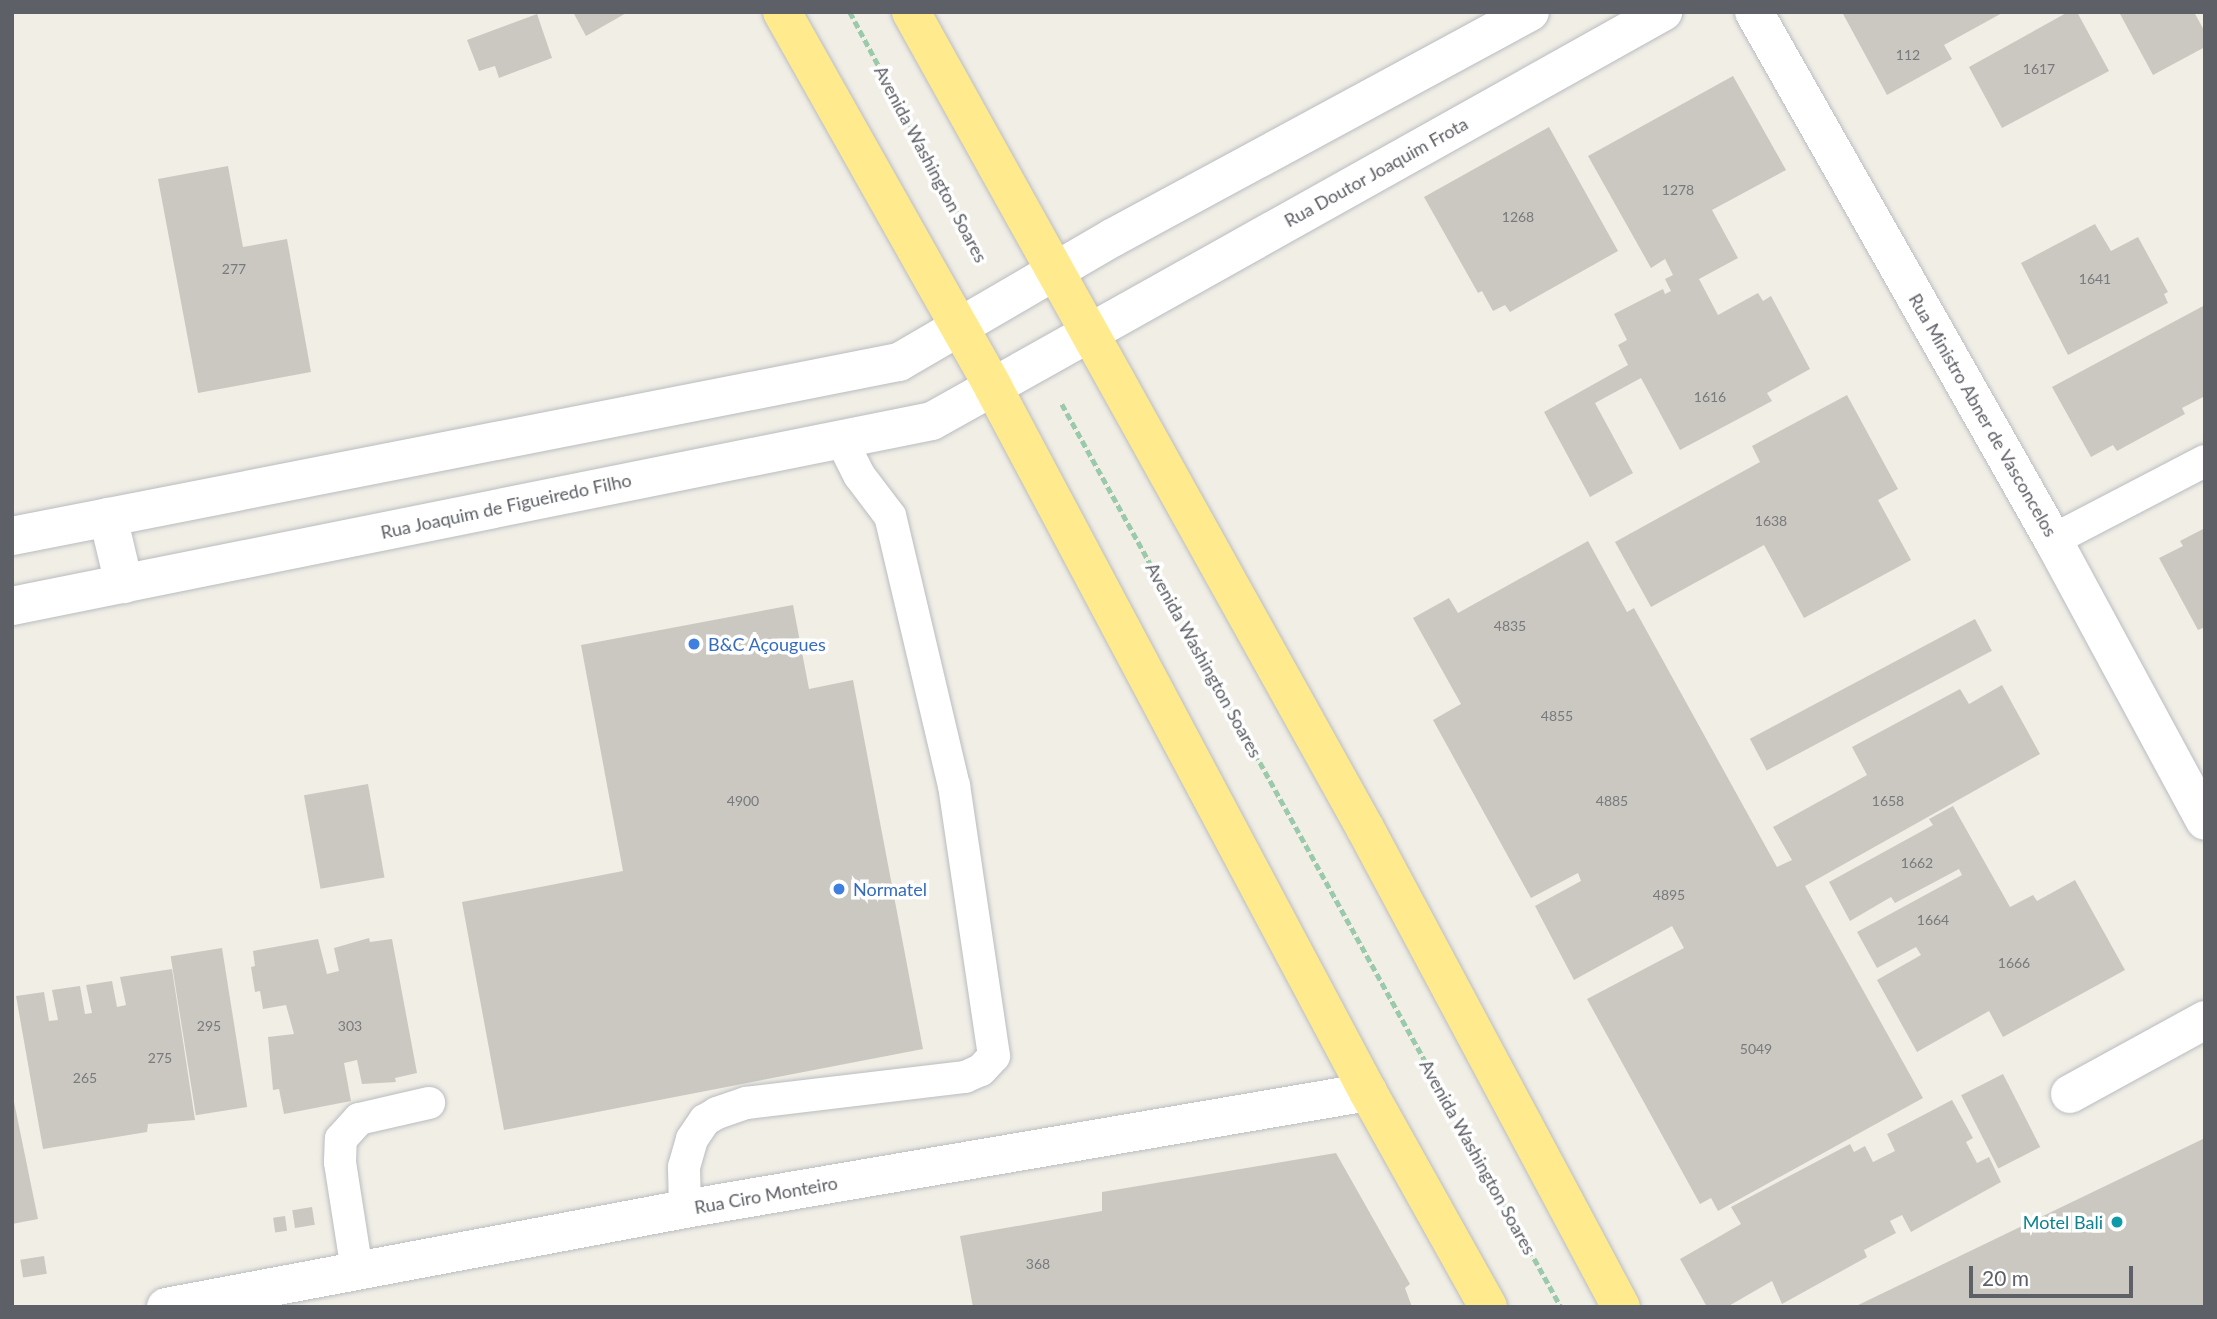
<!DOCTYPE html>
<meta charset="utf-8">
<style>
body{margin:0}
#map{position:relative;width:2217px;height:1319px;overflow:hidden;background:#f0eee5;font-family:Lato,sans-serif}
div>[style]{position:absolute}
.building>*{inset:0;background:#cbc8c2;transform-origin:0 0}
.path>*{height:4.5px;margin-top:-2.25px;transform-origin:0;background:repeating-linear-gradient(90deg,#9ac9ab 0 7px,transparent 0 10.5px)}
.roads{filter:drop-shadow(0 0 2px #babcc1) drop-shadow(0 0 2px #babcc1)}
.lane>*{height:32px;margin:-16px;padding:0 16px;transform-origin:16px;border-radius:16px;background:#fff}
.street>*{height:38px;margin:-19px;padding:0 19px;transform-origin:19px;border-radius:19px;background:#fff}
.secondary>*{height:38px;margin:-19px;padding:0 19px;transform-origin:19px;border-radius:19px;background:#fff}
.highway>*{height:38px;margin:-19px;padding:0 19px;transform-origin:19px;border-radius:19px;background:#ffeb8d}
.dots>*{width:19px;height:19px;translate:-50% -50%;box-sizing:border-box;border:4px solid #fff;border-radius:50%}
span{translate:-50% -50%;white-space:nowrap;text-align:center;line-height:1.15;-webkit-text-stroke:7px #fff;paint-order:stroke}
.number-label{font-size:14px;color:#787a7d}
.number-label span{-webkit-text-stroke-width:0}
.street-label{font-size:18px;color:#5d6066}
.shop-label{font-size:18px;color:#366cbe}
.left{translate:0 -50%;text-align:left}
.culture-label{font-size:18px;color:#0d838f}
.right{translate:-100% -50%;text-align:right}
.frame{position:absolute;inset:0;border:14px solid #5d6066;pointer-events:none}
.scale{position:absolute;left:1969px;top:1266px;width:164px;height:32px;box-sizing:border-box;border:4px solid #5d6066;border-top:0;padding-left:9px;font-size:21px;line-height:24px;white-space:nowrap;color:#5d6066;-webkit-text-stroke:5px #fff;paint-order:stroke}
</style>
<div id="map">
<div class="building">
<div style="clip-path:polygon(573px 12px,628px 12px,586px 36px)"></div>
<div style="clip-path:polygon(1842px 12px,2004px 12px,1944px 45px,1952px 59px,1887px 95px)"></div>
<div style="clip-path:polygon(2068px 12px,2077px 12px,2109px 71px,2002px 128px,1969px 67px)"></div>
<div style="clip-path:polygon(2119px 12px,2194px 12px,2205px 32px,2205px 47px,2153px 75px)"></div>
<div style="clip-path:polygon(537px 14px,552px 58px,499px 78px,495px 66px,479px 71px,467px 40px)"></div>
<div style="clip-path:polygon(1733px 76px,1786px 170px,1712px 210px,1738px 258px,1699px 279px,1718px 315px,1758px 293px,1763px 301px,1771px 296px,1810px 369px,1767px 393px,1772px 401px,1680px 450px,1641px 378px,1595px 403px,1633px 473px,1590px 497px,1544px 412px,1628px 365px,1618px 345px,1627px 340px,1614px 314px,1663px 289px,1665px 294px,1671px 291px,1665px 279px,1673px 275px,1665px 259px,1651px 268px,1588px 156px)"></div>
<div style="clip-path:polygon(1549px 127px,1618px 251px,1510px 312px,1505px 305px,1493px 311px,1482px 291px,1478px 293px,1424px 197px)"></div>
<div style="clip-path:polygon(228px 166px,243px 247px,287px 239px,311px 372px,198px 393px,158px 179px)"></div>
<div style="clip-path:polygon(2095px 224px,2111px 251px,2138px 237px,2168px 292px,2164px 294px,2168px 303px,2068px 355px,2021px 263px)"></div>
<div style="clip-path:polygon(2205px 305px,2205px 396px,2182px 408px,2185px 414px,2117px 451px,2113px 445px,2091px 457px,2052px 387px)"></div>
<div style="clip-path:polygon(1847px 395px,1898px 489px,1878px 500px,1911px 560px,1804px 618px,1764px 545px,1651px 607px,1615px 542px,1760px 462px,1752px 446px)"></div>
<div style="clip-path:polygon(2205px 528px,2205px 627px,2198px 630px,2159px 558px,2183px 546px,2180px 541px)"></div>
<div style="clip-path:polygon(1588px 541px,1627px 612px,1634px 608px,1777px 867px,1792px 860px,1773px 827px,1867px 775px,1852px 747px,1960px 689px,1969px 704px,2002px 685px,2040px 754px,1805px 886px,1923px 1098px,1718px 1211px,1711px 1198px,1700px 1204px,1587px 999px,1684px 948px,1672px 926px,1574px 980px,1535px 906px,1581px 881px,1578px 873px,1531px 898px,1433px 720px,1461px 704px,1413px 618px,1449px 598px,1458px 613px)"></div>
<div style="clip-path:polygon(793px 605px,809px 689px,853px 680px,923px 1049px,504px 1130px,462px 902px,623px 871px,581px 645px)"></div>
<div style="left:1975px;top:619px;width:36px;height:255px;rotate:62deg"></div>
<div style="left:368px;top:784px;width:95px;height:65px;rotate:80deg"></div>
<div style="clip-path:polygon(1953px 806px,2010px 907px,2033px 895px,2037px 901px,2075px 880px,2125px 970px,2003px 1037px,1989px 1011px,1917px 1052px,1877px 980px,1921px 955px,1916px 947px,1877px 968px,1857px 932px,1962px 875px,1959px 869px,1895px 903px,1891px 897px,1850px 921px,1829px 882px,1933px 825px,1929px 819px)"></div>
<div style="clip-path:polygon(369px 938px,370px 942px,392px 939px,417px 1073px,395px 1078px,396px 1082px,362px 1084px,357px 1060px,344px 1063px,351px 1101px,284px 1114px,279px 1089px,273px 1090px,268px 1037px,294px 1034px,286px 1005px,263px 1009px,260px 991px,255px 992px,251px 967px,255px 966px,253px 951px,318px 939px,327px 974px,339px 971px,334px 948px)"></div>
<div style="left:222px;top:948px;width:161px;height:52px;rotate:81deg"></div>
<div style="clip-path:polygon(172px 969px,195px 1120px,148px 1124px,147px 1132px,43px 1149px,16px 996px,44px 992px,49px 1021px,58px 1020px,52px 990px,80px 986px,85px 1014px,92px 1013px,86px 985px,112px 981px,117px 1007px,126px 1005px,120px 977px)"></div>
<div style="left:2003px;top:1074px;width:82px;height:47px;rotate:63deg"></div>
<div style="clip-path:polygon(12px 1092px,38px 1219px,12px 1224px)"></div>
<div style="clip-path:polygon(1952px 1100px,1973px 1138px,1966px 1142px,1977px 1163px,1989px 1157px,2001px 1182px,1911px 1232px,1902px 1215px,1890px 1221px,1896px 1233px,1864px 1250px,1867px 1257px,1782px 1304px,1772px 1281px,1727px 1307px,1707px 1307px,1680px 1259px,1741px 1224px,1731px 1207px,1850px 1144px,1854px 1152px,1865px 1146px,1873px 1162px,1895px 1151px,1887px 1134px)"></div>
<div style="clip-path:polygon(2205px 1138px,2205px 1307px,1854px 1307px)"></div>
<div style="clip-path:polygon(1336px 1153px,1410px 1284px,1405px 1288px,1412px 1307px,973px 1307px,960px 1236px,1102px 1211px,1102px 1192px)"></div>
<div style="left:312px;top:1207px;width:18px;height:20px;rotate:81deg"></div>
<div style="left:285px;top:1216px;width:15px;height:12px;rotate:82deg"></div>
<div style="left:44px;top:1256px;width:18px;height:24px;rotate:81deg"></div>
</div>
<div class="path">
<div style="left:850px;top:12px;width:280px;rotate:61.9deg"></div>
<div style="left:1062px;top:404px;width:1032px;rotate:61.07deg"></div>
</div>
<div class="roads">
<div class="lane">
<div style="left:2053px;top:540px;width:171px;rotate:-27.5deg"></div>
<div style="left:685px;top:1209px;width:42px;rotate:-91.4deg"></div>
<div style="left:684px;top:1167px;width:29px;rotate:-74deg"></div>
<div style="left:692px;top:1139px;width:23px;rotate:-56deg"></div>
<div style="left:705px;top:1120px;width:14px;rotate:-30deg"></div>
<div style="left:717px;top:1113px;width:31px;rotate:-19deg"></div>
<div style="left:746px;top:1103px;width:221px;rotate:-6.8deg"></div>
<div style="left:965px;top:1077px;width:17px;rotate:-24deg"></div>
<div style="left:981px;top:1070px;width:19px;rotate:-47deg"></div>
<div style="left:994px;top:1056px;width:273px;rotate:-98.4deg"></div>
<div style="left:954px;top:786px;width:277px;rotate:-103.3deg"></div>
<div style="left:890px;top:516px;width:51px;rotate:-127.1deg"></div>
<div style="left:859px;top:475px;width:40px;rotate:-116.6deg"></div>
<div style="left:357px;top:1271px;width:110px;rotate:-98.9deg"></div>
<div style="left:340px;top:1162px;width:23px;rotate:-88deg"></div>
<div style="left:341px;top:1139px;width:27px;rotate:-48deg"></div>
<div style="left:359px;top:1119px;width:72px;rotate:-12.9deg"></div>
</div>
<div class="street">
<div style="left:1754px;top:12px;width:607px;rotate:60.48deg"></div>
<div style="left:2053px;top:540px;width:319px;rotate:61.6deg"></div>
<div style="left:2070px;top:1094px;width:154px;rotate:-28.7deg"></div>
<div style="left:166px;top:1307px;width:528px;rotate:-10.69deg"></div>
<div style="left:685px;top:1209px;width:693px;rotate:-9.72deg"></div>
</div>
<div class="secondary">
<div style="left:108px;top:517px;width:69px;rotate:76.6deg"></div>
<div style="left:12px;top:536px;width:904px;rotate:-11.1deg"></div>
<div style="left:899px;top:362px;width:246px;rotate:-30.2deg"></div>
<div style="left:1112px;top:238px;width:475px;rotate:-28.4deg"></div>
<div style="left:12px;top:606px;width:938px;rotate:-11.37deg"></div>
<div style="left:932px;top:421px;width:838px;rotate:-29.23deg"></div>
</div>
<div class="highway">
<div style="left:782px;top:12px;width:430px;rotate:60.6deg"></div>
<div style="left:993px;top:387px;width:799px;rotate:61.99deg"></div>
<div style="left:1368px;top:1092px;width:246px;rotate:60.8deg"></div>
<div style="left:911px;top:12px;width:934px;rotate:60.91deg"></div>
<div style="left:1365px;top:828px;width:543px;rotate:61.88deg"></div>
</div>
</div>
<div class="dots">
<div style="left:694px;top:644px;background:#3f7fe0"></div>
<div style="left:839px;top:889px;background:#3f7fe0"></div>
<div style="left:2117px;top:1222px;background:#0f9aa8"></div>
</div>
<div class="number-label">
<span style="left:1908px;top:55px">112</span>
<span style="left:2039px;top:69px">1617</span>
<span style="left:1678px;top:190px">1278</span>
<span style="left:1518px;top:217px">1268</span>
<span style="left:234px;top:269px">277</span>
<span style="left:2095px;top:279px">1641</span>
<span style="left:1710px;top:397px">1616</span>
<span style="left:1771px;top:521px">1638</span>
<span style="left:1510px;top:626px">4835</span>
<span style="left:1557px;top:716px">4855</span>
<span style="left:743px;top:801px">4900</span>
<span style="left:1612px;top:801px">4885</span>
<span style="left:1888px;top:801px">1658</span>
<span style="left:1917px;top:863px">1662</span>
<span style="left:1669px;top:895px">4895</span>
<span style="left:1933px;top:920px">1664</span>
<span style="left:2014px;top:963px">1666</span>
<span style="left:209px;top:1026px">295</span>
<span style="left:350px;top:1026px">303</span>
<span style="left:1756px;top:1049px">5049</span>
<span style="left:160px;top:1058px">275</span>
<span style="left:85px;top:1078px">265</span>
<span style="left:1038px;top:1264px">368</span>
</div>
<div class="street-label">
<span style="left:931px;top:164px;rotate:62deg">Avenida Washington Soares</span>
<span style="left:1376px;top:172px;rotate:-29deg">Rua Doutor Joaquim Frota</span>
<span style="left:1983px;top:415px;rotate:60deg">Rua Ministro Abner de Vasconcelos</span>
<span style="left:506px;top:506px;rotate:-12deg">Rua Joaquim de Figueiredo Filho</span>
<span style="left:1204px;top:660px;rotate:61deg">Avenida Washington Soares</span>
<span style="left:1478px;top:1157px;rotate:61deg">Avenida Washington Soares</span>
<span style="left:766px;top:1195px;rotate:-10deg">Rua Ciro Monteiro</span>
</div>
<div class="shop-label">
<span class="left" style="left:708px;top:644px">B&amp;C Açougues</span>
<span class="left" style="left:853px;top:889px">Normatel</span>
</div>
<div class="culture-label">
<span class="right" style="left:2103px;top:1222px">Motel Bali</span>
</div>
<div class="frame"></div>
<div class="scale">20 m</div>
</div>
